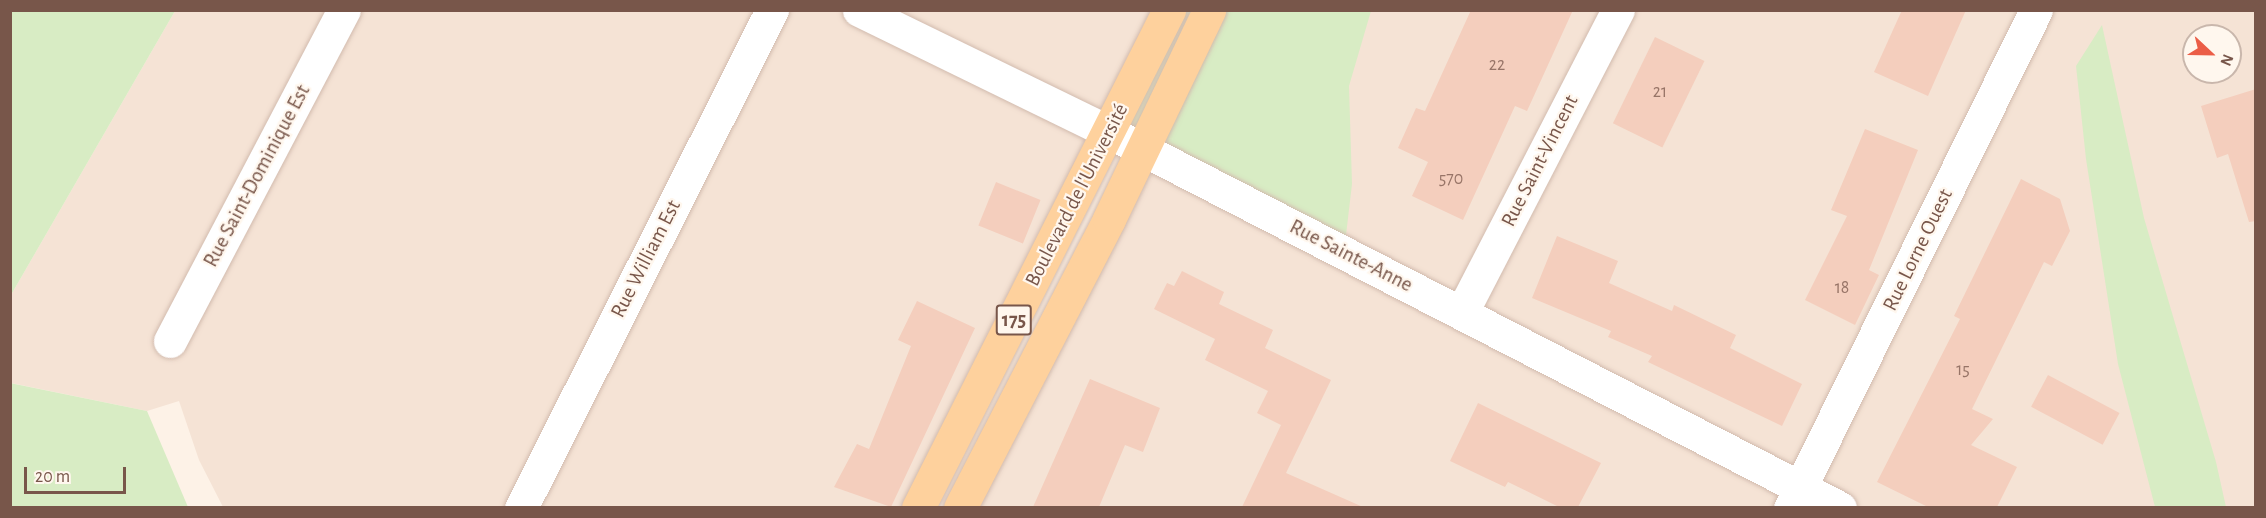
<!DOCTYPE html>
<meta charset="utf-8">
<style>
body{margin:0}
#map{position:relative;width:2266px;height:518px;overflow:hidden;background:#fdf2e7;font-family:"Alegreya Sans",sans-serif}
div>[style]{position:absolute}
.residential>*{inset:0;background:#f5e3d5}
.green>*{inset:0;background:#d8ecc4}
.building>*{inset:0;background:#f4cebd;transform-origin:0 0}
.roads{filter:drop-shadow(0 0 2px #d2bbae) drop-shadow(0 0 2px #d2bbae)}
.minor>*{height:33px;margin:-16.5px;padding:0 16.5px;transform-origin:16.5px;border-radius:16.5px;background:#fff}
.tertiary>*{height:33px;margin:-16.5px;padding:0 16.5px;transform-origin:16.5px;border-radius:16.5px;background:#fff}
.primary>*{height:33px;margin:-16.5px;padding:0 16.5px;transform-origin:16.5px;border-radius:16.5px;background:#fed19d}
span{translate:-50% -50%;white-space:nowrap;text-align:center;line-height:1.15;-webkit-text-stroke:4.5px #fff7ee;paint-order:stroke}
.number-label{font-size:18px;color:#977467}
.number-label span{-webkit-text-stroke-width:0}
.shield-label span{padding:2px 4px;background:#fff7ee;border:2px solid;border-radius:4px;-webkit-text-stroke-width:0}
.shield-label{font-size:20px;color:#78564a;font-weight:700}
.street-label{font-size:21px;color:#78564a}
.frame{position:absolute;inset:0;border:12px solid #78564a;pointer-events:none}
.north{position:absolute;left:2182px;top:24px;width:60px;height:60px;box-sizing:border-box;background:#fff7ee;border:2px solid #c9b7ac;border-radius:50%;rotate:112deg;font-size:16px;font-weight:700;line-height:24px;text-align:center;color:#78564a}
.north::after{content:'';display:block;margin:auto;width:21px;height:27px;background:#eb5d47;clip-path:polygon(50% 0,100% 100%,50% 72%,0 100%)}
.scale{position:absolute;left:24px;top:467px;width:102px;height:27px;box-sizing:border-box;border:3px solid #78564a;border-top:0;padding-left:8px;font-size:18px;line-height:21px;white-space:nowrap;color:#78564a;-webkit-text-stroke:4px #fff7ee;paint-order:stroke}
</style>
<div id="map">
<div class="residential">
<div style="clip-path:polygon(175px 11px,1169px 11px,918px 507px,223px 507px,199px 460px,179px 401px,147px 411px,11px 383px,11px 295px)"></div>
<div style="clip-path:polygon(evenodd,1209px 11px,2255px 11px,2255px 507px,960px 508px,1209px 11px,2194px 36px,2230px 36px,2230px 72px,2194px 72px,2194px 36px)"></div>
</div>
<div class="green">
<div style="clip-path:polygon(11px 10px,175px 11px,11px 295px,10px 11px)"></div>
<div style="clip-path:polygon(1169px 11px,1371px 11px,1349px 86px,1352px 184px,1344px 252px,1109px 132px)"></div>
<div style="clip-path:polygon(2102px 25px,2144px 218px,2216px 462px,2226px 507px,2155px 507px,2118px 364px,2086px 159px,2076px 66px)"></div>
<div style="clip-path:polygon(10px 383px,147px 411px,188px 507px,11px 507px)"></div>
</div>
<div class="building">
<div style="clip-path:polygon(1471px 10px,1573px 10px,1527px 111px,1515px 106px,1463px 220px,1412px 196px,1428px 162px,1398px 148px,1416px 108px,1425px 111px)"></div>
<div style="clip-path:polygon(1902px 10px,1966px 10px,1928px 96px,1874px 72px)"></div>
<div style="left:1655px;top:37px;width:55px;height:96px;rotate:26deg"></div>
<div style="clip-path:polygon(2256px 89px,2256px 221px,2249px 222px,2228px 154px,2217px 158px,2201px 106px)"></div>
<div style="clip-path:polygon(1865px 129px,1918px 150px,1869px 270px,1879px 275px,1855px 325px,1805px 300px,1847px 216px,1831px 210px)"></div>
<div style="clip-path:polygon(2021px 179px,2060px 199px,2070px 231px,2052px 266px,2044px 262px,1972px 409px,1993px 419px,1971px 445px,2017px 467px,1997px 507px,1928px 507px,1877px 482px,1960px 319px,1954px 316px)"></div>
<div style="left:996px;top:182px;width:48px;height:47px;rotate:22deg"></div>
<div style="clip-path:polygon(1557px 236px,1618px 261px,1609px 283px,1672px 311px,1674px 305px,1736px 335px,1730px 348px,1802px 384px,1782px 426px,1648px 362px,1652px 356px,1608px 337px,1611px 331px,1532px 298px)"></div>
<div style="clip-path:polygon(1182px 271px,1224px 292px,1219px 304px,1273px 330px,1265px 348px,1331px 380px,1286px 473px,1363px 507px,1242px 507px,1281px 425px,1257px 413px,1268px 391px,1205px 360px,1215px 339px,1154px 309px,1167px 283px,1174px 286px)"></div>
<div style="clip-path:polygon(917px 301px,975px 328px,891px 507px,834px 487px,857px 444px,869px 449px,911px 346px,898px 340px)"></div>
<div style="left:2048px;top:375px;width:81px;height:36px;rotate:28deg"></div>
<div style="clip-path:polygon(1090px 379px,1160px 408px,1143px 452px,1125px 445px,1099px 507px,1033px 507px)"></div>
<div style="clip-path:polygon(1478px 403px,1601px 463px,1578px 507px,1559px 507px,1508px 482px,1505px 487px,1450px 461px)"></div>
</div>
<div class="roads">
<div class="minor">
<div style="left:859px;top:10px;width:278px;rotate:26deg"></div>
<div style="left:1462px;top:312px;width:340px;rotate:-62.7deg"></div>
<div style="left:170px;top:341px;width:374px;rotate:-62.3deg"></div>
<div style="left:521px;top:508px;width:558px;rotate:-63.25deg"></div>
<div style="left:1790px;top:508px;width:555px;rotate:-63.71deg"></div>
</div>
<div class="tertiary">
<div style="left:1109px;top:132px;width:822px;rotate:27.22deg"></div>
</div>
<div class="primary">
<div style="left:918px;top:508px;width:558px;rotate:-63.25deg"></div>
<div style="left:960px;top:508px;width:325px;rotate:-62.7deg"></div>
<div style="left:1109px;top:219px;width:232px;rotate:-64.4deg"></div>
</div>
</div>
<div class="number-label">
<span style="left:1497px;top:65px">22</span>
<span style="left:1660px;top:92px">21</span>
<span style="left:1451px;top:179px">570</span>
<span style="left:1842px;top:288px">18</span>
<span style="left:1963px;top:370px">15</span>
</div>
<div class="shield-label">
<span style="left:1014px;top:320px">175</span>
</div>
<div class="street-label">
<span style="left:1540px;top:161px;rotate:-63deg">Rue Saint-Vincent</span>
<span style="left:257px;top:176px;rotate:-62deg">Rue Saint-Dominique Est</span>
<span style="left:1077px;top:195px;rotate:-63deg">Boulevard de l'Université</span>
<span style="left:1918px;top:250px;rotate:-64deg">Rue Lorne Ouest</span>
<span style="left:1351px;top:256px;rotate:27deg">Rue Sainte-Anne</span>
<span style="left:646px;top:259px;rotate:-63deg">Rue William Est</span>
</div>
<div class="frame"></div>
<div class="north">N</div>
<div class="scale">20 m</div>
</div>
